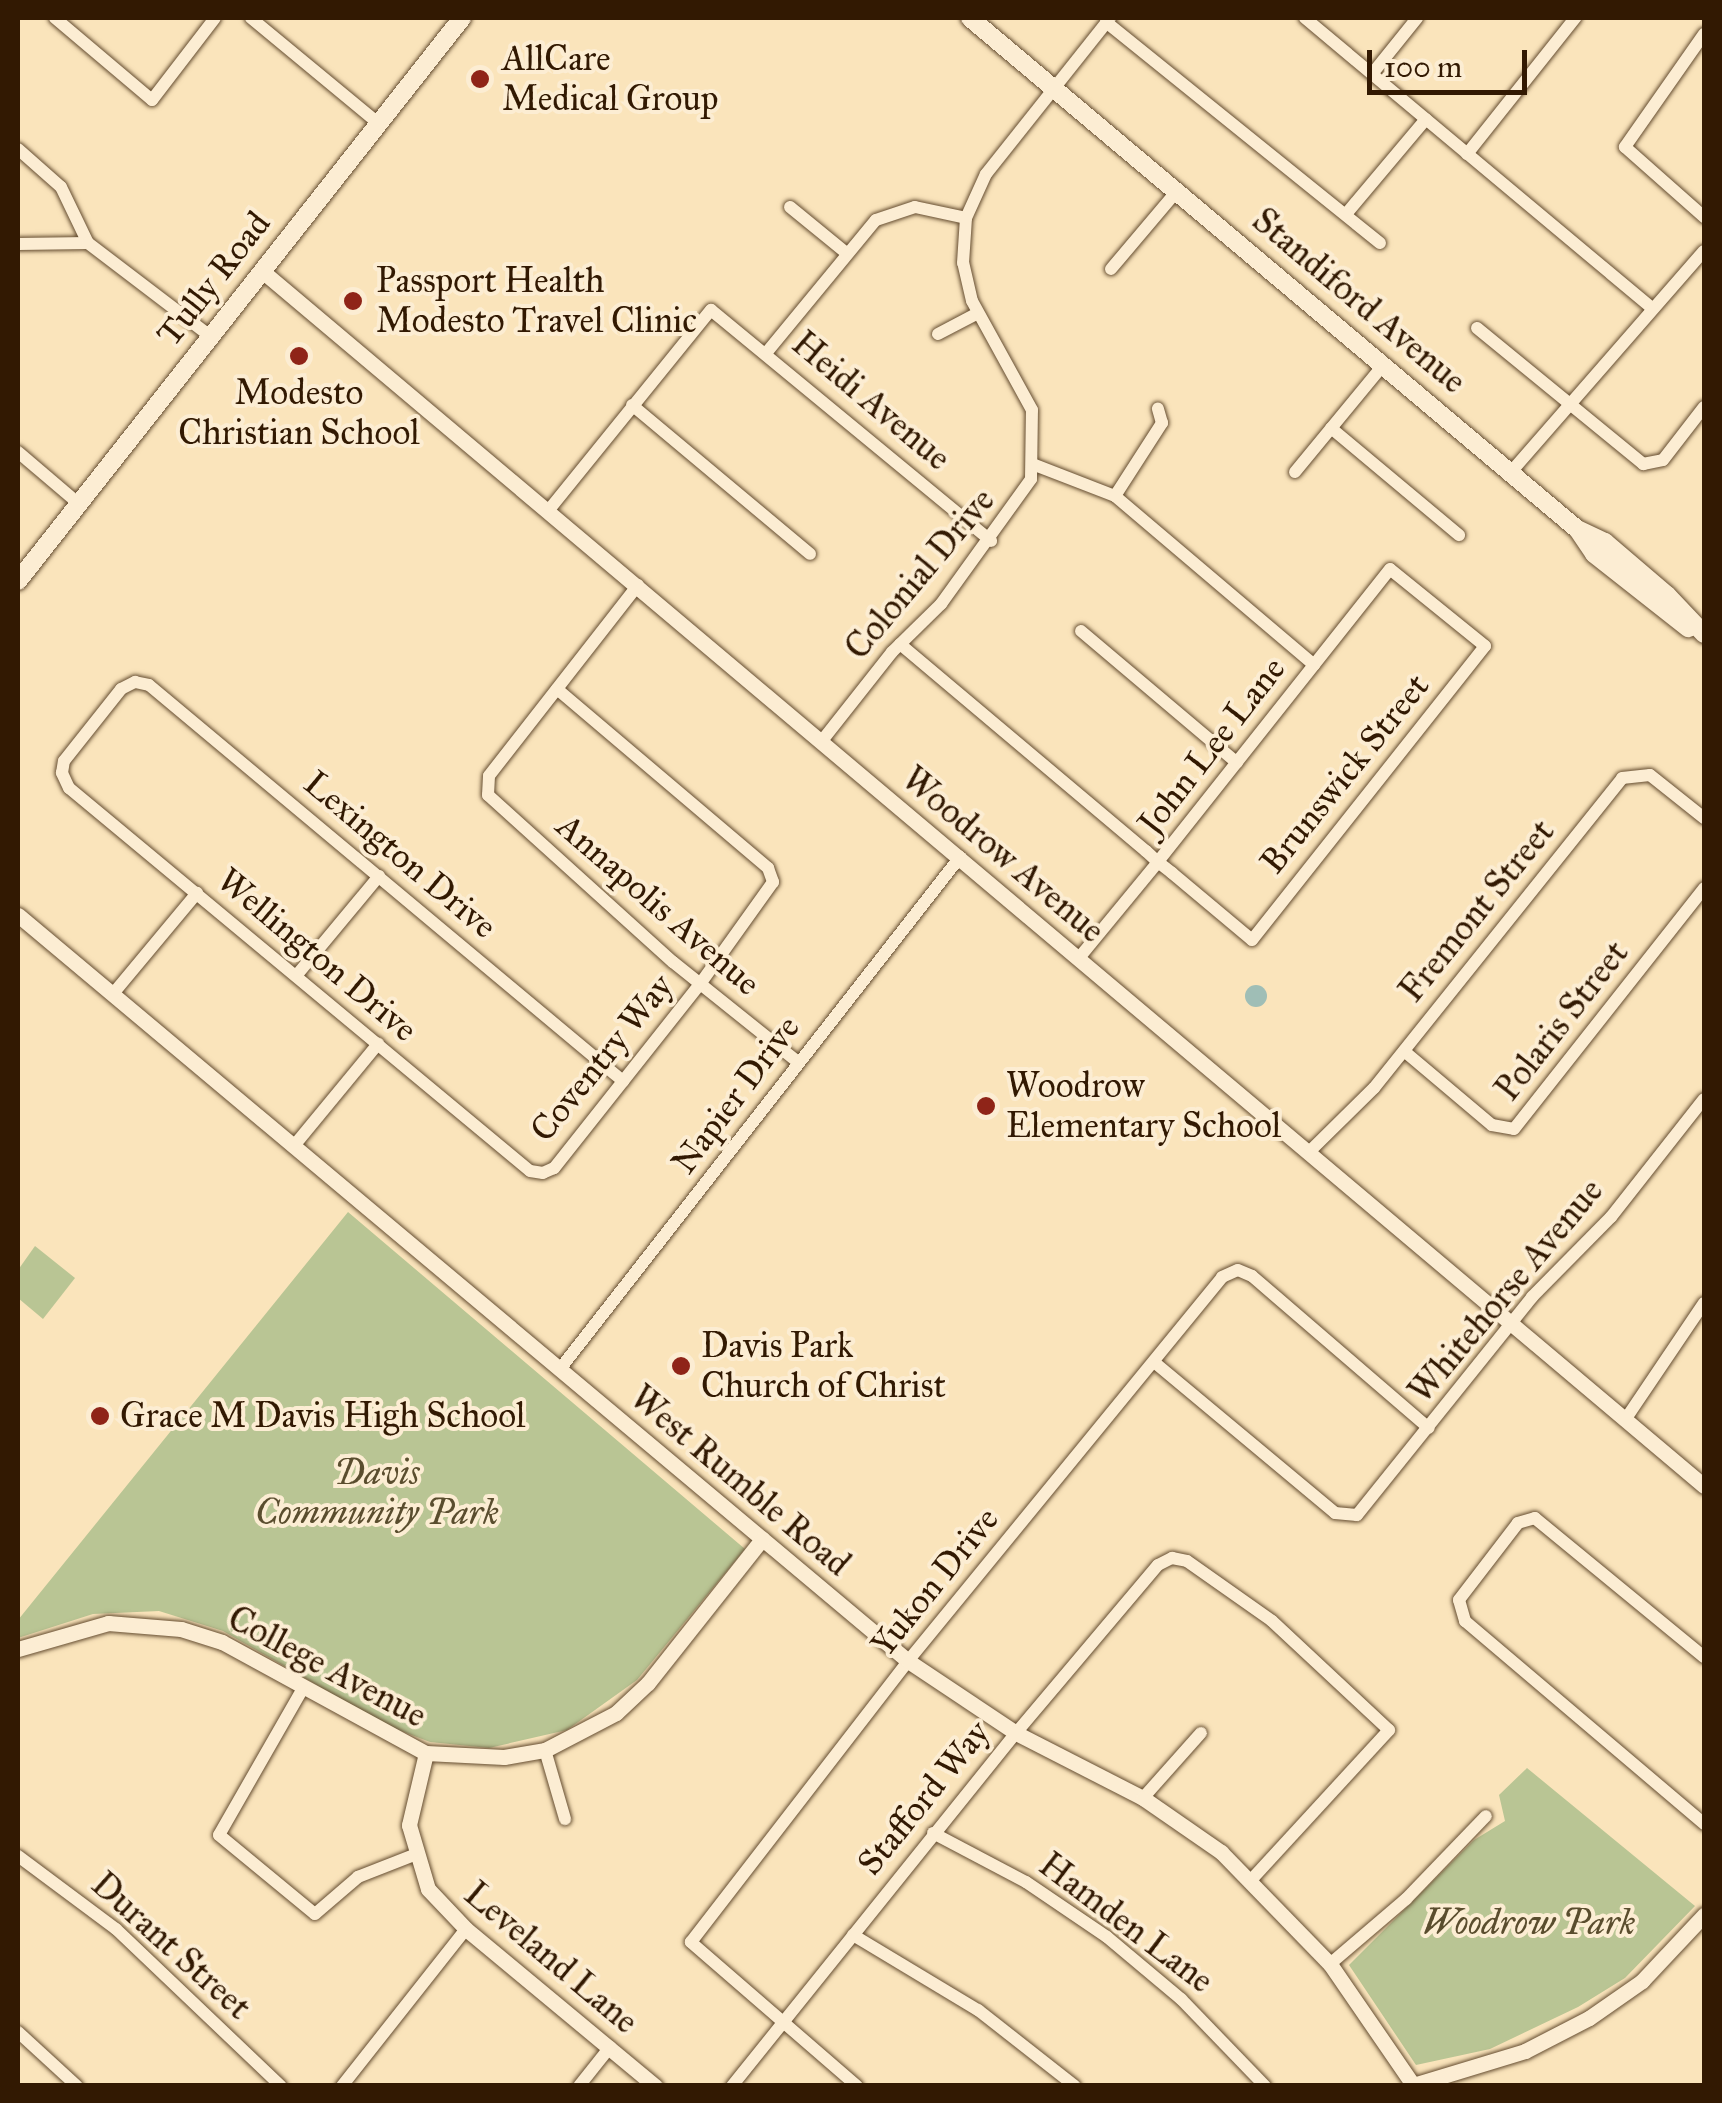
<!DOCTYPE html>
<style>
body{margin:0}
#map{position:relative;width:1722px;height:2103px;overflow:hidden;background:#fae4bb;font-family:"IM FELL Great Primer",serif}
div>[style]{position:absolute}
.green>*{inset:0;background:#b9c594}
.water>*{inset:0;background:#9fbeb6}
.round{border-radius:50%}
.roads{filter:drop-shadow(0 0 2px #644c30) drop-shadow(0 0 2px #644c30)}
.minor>*{height:12px;margin:-6px;padding:0 6px;transform-origin:6px;border-radius:6px;background:#fcedd3}
.tertiary>*{height:15px;margin:-7.5px;padding:0 7.5px;transform-origin:7.5px;border-radius:7.5px;background:#fcedd3}
.secondary>*{height:18px;margin:-9px;padding:0 9px;transform-origin:9px;border-radius:9px;background:#fcedd3}
.dots>*{width:28px;height:28px;translate:-50% -50%;box-sizing:border-box;border:5px solid #fcedd3;border-radius:50%}
span{translate:-50% -50%;white-space:nowrap;text-align:center;line-height:1.15;-webkit-text-stroke:8px #fcedd3;paint-order:stroke}
.poi-label{font-size:35px;color:#321902}
.left{translate:0 -50%;text-align:left}
.street-label{font-size:35px;color:#321902}
.park-label{font-size:35px;color:#5a4d2e;font-style:italic}
.frame{position:absolute;inset:0;border:20px solid #321902;pointer-events:none}
.scale{position:absolute;left:1367px;top:50px;width:160px;height:45px;box-sizing:border-box;border:5px solid #321902;border-top:0;padding-left:12px;font-size:30px;line-height:35px;white-space:nowrap;color:#321902;-webkit-text-stroke:8px #fcedd3;paint-order:stroke}
</style>
<div id="map">
<div class="green">
<div style="clip-path:polygon(348px 1212px,745px 1549px,637px 1680px,567px 1730px,489px 1748px,430px 1742px,388px 1726px,223px 1631px,159px 1611px,93px 1614px,18px 1638px,18px 1620px)"></div>
<div style="clip-path:polygon(35px 1246px,75px 1278px,43px 1319px,18px 1298px,18px 1270px)"></div>
<div style="clip-path:polygon(1527px 1768px,1695px 1906px,1625px 1978px,1578px 2007px,1490px 2049px,1416px 2065px,1349px 1965px,1474px 1840px,1505px 1821px,1499px 1795px)"></div>
</div>
<div class="water">
<div class="round" style="left:1245px;top:985px;width:22px;height:22px"></div>
</div>
<div class="roads">
<div class="minor">
<div style="left:55px;top:18px;width:127px;rotate:40.2deg"></div>
<div style="left:152px;top:100px;width:103px;rotate:-52.5deg"></div>
<div style="left:251px;top:18px;width:165px;rotate:39.6deg"></div>
<div style="left:1305px;top:18px;width:452px;rotate:39.9deg"></div>
<div style="left:1106px;top:22px;width:352px;rotate:38.9deg"></div>
<div style="left:1704px;top:34px;width:138px;rotate:125deg"></div>
<div style="left:1625px;top:147px;width:106px;rotate:41.5deg"></div>
<div style="left:1372px;top:74px;width:72px;rotate:-51.2deg"></div>
<div style="left:18px;top:149px;width:57px;rotate:41.5deg"></div>
<div style="left:61px;top:187px;width:62px;rotate:64.3deg"></div>
<div style="left:1467px;top:154px;width:174px;rotate:-51.5deg"></div>
<div style="left:790px;top:207px;width:71px;rotate:39.3deg"></div>
<div style="left:1346px;top:214px;width:124px;rotate:-49.9deg"></div>
<div style="left:18px;top:244px;width:70px;rotate:-0.8deg"></div>
<div style="left:88px;top:243px;width:153px;rotate:37.3deg"></div>
<div style="left:1111px;top:269px;width:102px;rotate:-49.8deg"></div>
<div style="left:1477px;top:328px;width:215px;rotate:39.3deg"></div>
<div style="left:1643px;top:464px;width:20px;rotate:-11deg"></div>
<div style="left:1663px;top:460px;width:67px;rotate:-52.3deg"></div>
<div style="left:938px;top:334px;width:45px;rotate:-27.7deg"></div>
<div style="left:767px;top:352px;width:171px;rotate:-50.5deg"></div>
<div style="left:876px;top:220px;width:41px;rotate:-18.4deg"></div>
<div style="left:915px;top:207px;width:52px;rotate:12.2deg"></div>
<div style="left:632px;top:405px;width:232px;rotate:39.9deg"></div>
<div style="left:1331px;top:428px;width:167px;rotate:39.9deg"></div>
<div style="left:18px;top:452px;width:80px;rotate:40.4deg"></div>
<div style="left:1035px;top:465px;width:86px;rotate:21.2deg"></div>
<div style="left:1115px;top:496px;width:261px;rotate:40.3deg"></div>
<div style="left:1295px;top:472px;width:140px;rotate:-50.5deg"></div>
<div style="left:1511px;top:472px;width:293px;rotate:-48.9deg"></div>
<div style="left:1115px;top:496px;width:87px;rotate:-57.2deg"></div>
<div style="left:1162px;top:423px;width:15px;rotate:-106deg"></div>
<div style="left:548px;top:511px;width:259px;rotate:-51deg"></div>
<div style="left:711px;top:310px;width:363px;rotate:39.5deg"></div>
<div style="left:638px;top:585px;width:242px;rotate:128deg"></div>
<div style="left:489px;top:776px;width:19px;rotate:93deg"></div>
<div style="left:488px;top:795px;width:249px;rotate:42.1deg"></div>
<div style="left:673px;top:962px;width:160px;rotate:38.7deg"></div>
<div style="left:1081px;top:631px;width:204px;rotate:40.2deg"></div>
<div style="left:900px;top:644px;width:322px;rotate:40.1deg"></div>
<div style="left:1146px;top:851px;width:16px;rotate:43deg"></div>
<div style="left:1158px;top:862px;width:18px;rotate:38deg"></div>
<div style="left:1172px;top:873px;width:104px;rotate:39.9deg"></div>
<div style="left:1252px;top:940px;width:375px;rotate:-51.6deg"></div>
<div style="left:1485px;top:646px;width:122px;rotate:-141deg"></div>
<div style="left:1390px;top:569px;width:374px;rotate:128.4deg"></div>
<div style="left:1158px;top:862px;width:124px;rotate:129.5deg"></div>
<div style="left:557px;top:689px;width:277px;rotate:40.3deg"></div>
<div style="left:768px;top:868px;width:15px;rotate:70deg"></div>
<div style="left:773px;top:882px;width:125px;rotate:125.6deg"></div>
<div style="left:700px;top:984px;width:235px;rotate:128.4deg"></div>
<div style="left:554px;top:1168px;width:12px;rotate:156deg"></div>
<div style="left:543px;top:1173px;width:13px;rotate:-171deg"></div>
<div style="left:530px;top:1171px;width:599px;rotate:-140.28deg"></div>
<div style="left:69px;top:788px;width:17px;rotate:-115deg"></div>
<div style="left:62px;top:773px;width:12px;rotate:-81deg"></div>
<div style="left:64px;top:761px;width:92px;rotate:-51.6deg"></div>
<div style="left:121px;top:689px;width:16px;rotate:-27deg"></div>
<div style="left:135px;top:682px;width:14px;rotate:12deg"></div>
<div style="left:149px;top:685px;width:618px;rotate:39.88deg"></div>
<div style="left:821px;top:742px;width:115px;rotate:-51.7deg"></div>
<div style="left:892px;top:652px;width:69px;rotate:-44.4deg"></div>
<div style="left:941px;top:604px;width:154px;rotate:-54.2deg"></div>
<div style="left:1031px;top:479px;width:69px;rotate:-89.2deg"></div>
<div style="left:1032px;top:410px;width:124px;rotate:-118.8deg"></div>
<div style="left:972px;top:301px;width:39px;rotate:-103deg"></div>
<div style="left:963px;top:263px;width:45px;rotate:-86.2deg"></div>
<div style="left:966px;top:218px;width:48px;rotate:-65.6deg"></div>
<div style="left:986px;top:174px;width:199px;rotate:-51.5deg"></div>
<div style="left:296px;top:976px;width:130px;rotate:-50.3deg"></div>
<div style="left:112px;top:995px;width:133px;rotate:-50.2deg"></div>
<div style="left:1404px;top:1051px;width:115px;rotate:40.1deg"></div>
<div style="left:1492px;top:1125px;width:22px;rotate:10deg"></div>
<div style="left:1514px;top:1129px;width:307px;rotate:-51.7deg"></div>
<div style="left:293px;top:1147px;width:134px;rotate:-50.5deg"></div>
<div style="left:1309px;top:1152px;width:91px;rotate:-44.6deg"></div>
<div style="left:1374px;top:1088px;width:397px;rotate:-51.3deg"></div>
<div style="left:1622px;top:778px;width:28px;rotate:-6deg"></div>
<div style="left:1650px;top:775px;width:69px;rotate:38.5deg"></div>
<div style="left:1154px;top:1362px;width:236px;rotate:39.8deg"></div>
<div style="left:1335px;top:1513px;width:22px;rotate:5deg"></div>
<div style="left:1357px;top:1515px;width:280px;rotate:-51.2deg"></div>
<div style="left:1532px;top:1297px;width:112px;rotate:-45.4deg"></div>
<div style="left:1611px;top:1217px;width:150px;rotate:-51.8deg"></div>
<div style="left:560px;top:1369px;width:650px;rotate:-52deg"></div>
<div style="left:1625px;top:1420px;width:141px;rotate:-56deg"></div>
<div style="left:1704px;top:1657px;width:219px;rotate:-140.6deg"></div>
<div style="left:1535px;top:1518px;width:18px;rotate:164deg"></div>
<div style="left:1518px;top:1523px;width:97px;rotate:127.5deg"></div>
<div style="left:1459px;top:1600px;width:22px;rotate:74deg"></div>
<div style="left:1465px;top:1621px;width:314px;rotate:40.3deg"></div>
<div style="left:302px;top:1690px;width:167px;rotate:119.8deg"></div>
<div style="left:219px;top:1835px;width:124px;rotate:39.5deg"></div>
<div style="left:315px;top:1914px;width:57px;rotate:-40.7deg"></div>
<div style="left:358px;top:1877px;width:60px;rotate:-21.4deg"></div>
<div style="left:545px;top:1750px;width:72px;rotate:73.8deg"></div>
<div style="left:1143px;top:1798px;width:87px;rotate:-48.3deg"></div>
<div style="left:933px;top:1833px;width:105px;rotate:27.8deg"></div>
<div style="left:1026px;top:1882px;width:98px;rotate:34.2deg"></div>
<div style="left:1107px;top:1937px;width:97px;rotate:40deg"></div>
<div style="left:1181px;top:1999px;width:121px;rotate:46deg"></div>
<div style="left:18px;top:1856px;width:122px;rotate:36.7deg"></div>
<div style="left:116px;top:1929px;width:228px;rotate:43.6deg"></div>
<div style="left:853px;top:1935px;width:146px;rotate:31deg"></div>
<div style="left:978px;top:2010px;width:123px;rotate:38.1deg"></div>
<div style="left:1330px;top:1964px;width:100px;rotate:-40.5deg"></div>
<div style="left:1406px;top:1899px;width:115px;rotate:-46.1deg"></div>
<div style="left:18px;top:2032px;width:80px;rotate:42.5deg"></div>
<div style="left:342px;top:2086px;width:200px;rotate:-51.7deg"></div>
<div style="left:579px;top:2086px;width:50px;rotate:-51.5deg"></div>
<div style="left:732px;top:2086px;width:453px;rotate:-51.2deg"></div>
<div style="left:1016px;top:1733px;width:220px;rotate:-49.8deg"></div>
<div style="left:1158px;top:1565px;width:16px;rotate:-27deg"></div>
<div style="left:1172px;top:1558px;width:15px;rotate:11deg"></div>
<div style="left:1187px;top:1561px;width:104px;rotate:35.2deg"></div>
<div style="left:1272px;top:1621px;width:160px;rotate:43deg"></div>
<div style="left:1389px;top:1730px;width:202px;rotate:132.6deg"></div>
<div style="left:857px;top:2086px;width:220px;rotate:-139.1deg"></div>
<div style="left:691px;top:1942px;width:355px;rotate:-52.3deg"></div>
<div style="left:908px;top:1661px;width:496px;rotate:-50.7deg"></div>
<div style="left:1222px;top:1277px;width:17px;rotate:-24deg"></div>
<div style="left:1238px;top:1270px;width:15px;rotate:23deg"></div>
<div style="left:1252px;top:1276px;width:233px;rotate:40.7deg"></div>
</div>
<div class="tertiary">
<div style="left:261px;top:270px;width:1887px;rotate:40.12deg"></div>
<div style="left:18px;top:915px;width:1161px;rotate:39.97deg"></div>
<div style="left:908px;top:1661px;width:130px;rotate:33.7deg"></div>
<div style="left:1016px;top:1733px;width:143px;rotate:27.1deg"></div>
<div style="left:1143px;top:1798px;width:95px;rotate:34.7deg"></div>
<div style="left:1221px;top:1852px;width:156px;rotate:45.8deg"></div>
<div style="left:1330px;top:1964px;width:148px;rotate:55.5deg"></div>
<div style="left:18px;top:1649px;width:94px;rotate:-16.1deg"></div>
<div style="left:108px;top:1623px;width:73px;rotate:4.7deg"></div>
<div style="left:181px;top:1629px;width:43px;rotate:17.6deg"></div>
<div style="left:222px;top:1642px;width:232px;rotate:28.6deg"></div>
<div style="left:426px;top:1753px;width:78px;rotate:2.9deg"></div>
<div style="left:504px;top:1757px;width:42px;rotate:-9.7deg"></div>
<div style="left:545px;top:1750px;width:80px;rotate:-27.5deg"></div>
<div style="left:616px;top:1713px;width:44px;rotate:-43.2deg"></div>
<div style="left:648px;top:1683px;width:184px;rotate:-51.6deg"></div>
<div style="left:426px;top:1753px;width:74px;rotate:103.3deg"></div>
<div style="left:409px;top:1825px;width:67px;rotate:73.5deg"></div>
<div style="left:428px;top:1889px;width:55px;rotate:46.5deg"></div>
<div style="left:466px;top:1929px;width:246px;rotate:39.7deg"></div>
<div style="left:1410px;top:2086px;width:120px;rotate:-16.9deg"></div>
<div style="left:1525px;top:2051px;width:72px;rotate:-27.3deg"></div>
<div style="left:1589px;top:2018px;width:65px;rotate:-34.9deg"></div>
<div style="left:1642px;top:1981px;width:91px;rotate:-46.8deg"></div>
</div>
<div class="secondary">
<div style="left:970px;top:18px;width:793px;rotate:40.09deg"></div>
<div style="left:1577px;top:529px;width:31px;rotate:25deg"></div>
<div style="left:1605px;top:542px;width:82px;rotate:40.5deg"></div>
<div style="left:1667px;top:595px;width:54px;rotate:46.5deg"></div>
<div style="left:1578px;top:530px;width:29px;rotate:56deg"></div>
<div style="left:1594px;top:554px;width:120px;rotate:38.2deg"></div>
<div style="left:18px;top:581px;width:717px;rotate:-51.74deg"></div>
</div>
</div>
<div class="dots">
<div style="left:480px;top:79px;background:#8f2418"></div>
<div style="left:353px;top:301px;background:#8f2418"></div>
<div style="left:299px;top:356px;background:#8f2418"></div>
<div style="left:986px;top:1106px;background:#8f2418"></div>
<div style="left:681px;top:1366px;background:#8f2418"></div>
<div style="left:100px;top:1416px;background:#8f2418"></div>
</div>
<div class="poi-label">
<span class="left" style="left:502px;top:79px">AllCare<br>Medical Group</span>
<span class="left" style="left:376px;top:301px">Passport Health<br>Modesto Travel Clinic</span>
<span style="left:299px;top:413px">Modesto<br>Christian School</span>
<span class="left" style="left:1006px;top:1106px">Woodrow<br>Elementary School</span>
<span class="left" style="left:701px;top:1366px">Davis Park<br>Church of Christ</span>
<span class="left" style="left:120px;top:1416px">Grace M Davis High School</span>
</div>
<div class="street-label">
<span style="left:214px;top:279px;rotate:-52deg">Tully Road</span>
<span style="left:1359px;top:301px;rotate:40deg">Standiford Avenue</span>
<span style="left:871px;top:401px;rotate:40deg">Heidi Avenue</span>
<span style="left:920px;top:574px;rotate:-50deg">Colonial Drive</span>
<span style="left:1212px;top:746px;rotate:-52deg">John Lee Lane</span>
<span style="left:1345px;top:774px;rotate:-51deg">Brunswick Street</span>
<span style="left:400px;top:855px;rotate:40deg">Lexington Drive</span>
<span style="left:1003px;top:855px;rotate:40deg">Woodrow Avenue</span>
<span style="left:658px;top:905px;rotate:41deg">Annapolis Avenue</span>
<span style="left:1477px;top:911px;rotate:-51deg">Fremont Street</span>
<span style="left:317px;top:955px;rotate:40deg">Wellington Drive</span>
<span style="left:1562px;top:1021px;rotate:-52deg">Polaris Street</span>
<span style="left:602px;top:1058px;rotate:-51deg">Coventry Way</span>
<span style="left:736px;top:1095px;rotate:-53deg">Napier Drive</span>
<span style="left:1506px;top:1291px;rotate:-50deg">Whitehorse Avenue</span>
<span style="left:740px;top:1481px;rotate:40deg">West Rumble Road</span>
<span style="left:935px;top:1582px;rotate:-51deg">Yukon Drive</span>
<span style="left:327px;top:1667px;rotate:28deg">College Avenue</span>
<span style="left:924px;top:1798px;rotate:-51deg">Stafford Way</span>
<span style="left:1126px;top:1923px;rotate:37deg">Hamden Lane</span>
<span style="left:171px;top:1946px;rotate:42deg">Durant Street</span>
<span style="left:551px;top:1958px;rotate:40deg">Leveland Lane</span>
</div>
<div class="park-label">
<span style="left:377px;top:1493px">Davis<br>Community Park</span>
<span style="left:1529px;top:1923px">Woodrow Park</span>
</div>
<div class="frame"></div>
<div class="scale">100 m</div>
</div>
